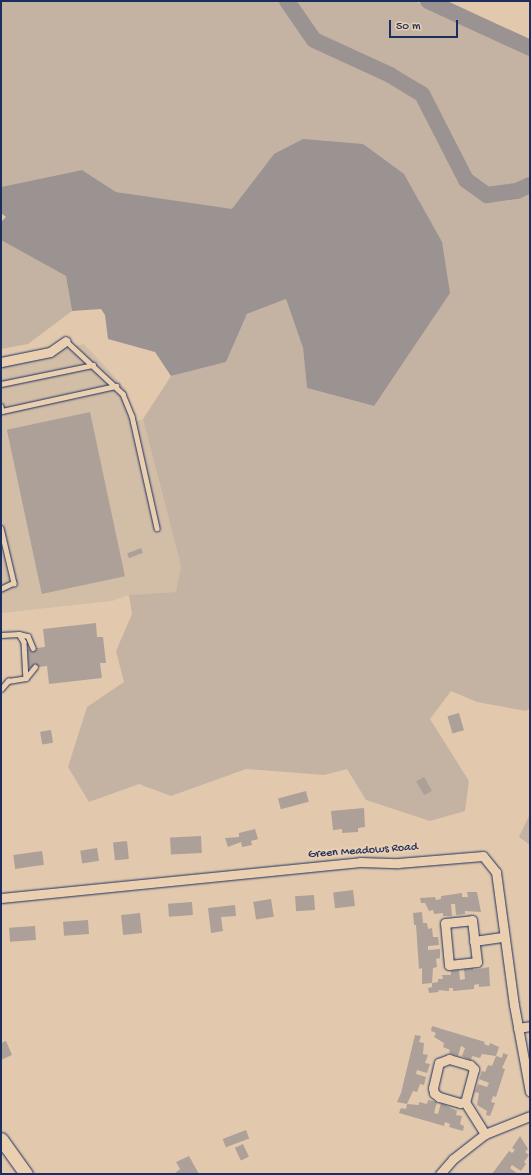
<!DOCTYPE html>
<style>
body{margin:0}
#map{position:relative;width:531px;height:1175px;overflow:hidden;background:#e2c9ae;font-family:"Gochi Hand",sans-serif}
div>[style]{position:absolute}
.built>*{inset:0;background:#d2bda7}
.green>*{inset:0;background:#c4b2a2}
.water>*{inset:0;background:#9b9292}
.river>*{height:16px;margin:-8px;padding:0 8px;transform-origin:8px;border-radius:8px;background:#9b9292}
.building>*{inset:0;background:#ada098;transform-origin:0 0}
.roads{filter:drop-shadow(0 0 1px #1b2f5e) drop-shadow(0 0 1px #1b2f5e)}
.lane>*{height:4.5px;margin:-2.25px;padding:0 2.25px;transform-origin:2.25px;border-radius:2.25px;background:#eacfb1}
.street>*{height:9px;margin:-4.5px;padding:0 4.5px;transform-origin:4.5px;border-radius:4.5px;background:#eacfb1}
.secondary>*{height:13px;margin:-6.5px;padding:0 6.5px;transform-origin:6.5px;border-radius:6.5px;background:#eacfb1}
span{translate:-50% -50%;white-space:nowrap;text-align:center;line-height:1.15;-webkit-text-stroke:4px #eacfb1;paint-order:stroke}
.street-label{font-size:12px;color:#1b2f5e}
.frame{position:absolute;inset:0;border:2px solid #1b2f5e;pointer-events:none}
.scale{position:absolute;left:389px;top:20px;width:69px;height:18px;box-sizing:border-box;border:2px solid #1b2f5e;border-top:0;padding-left:5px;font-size:12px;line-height:14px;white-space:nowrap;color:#1b2f5e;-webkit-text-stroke:3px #eacfb1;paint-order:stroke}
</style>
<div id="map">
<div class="built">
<div style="clip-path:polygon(84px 344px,126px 389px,132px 423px,143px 419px,181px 566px,176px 592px,129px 595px,112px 601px,1px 613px,1px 363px)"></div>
</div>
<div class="green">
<div style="clip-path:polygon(1px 1px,415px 1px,530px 53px,530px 708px,526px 711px,477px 702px,451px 691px,430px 719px,469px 781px,465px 811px,430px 821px,366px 800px,347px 769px,324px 775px,246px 769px,171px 796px,139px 784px,89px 802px,68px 767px,87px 707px,124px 682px,116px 651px,132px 614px,129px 595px,176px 592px,181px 566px,143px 419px,171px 376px,226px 362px,247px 314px,286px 299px,303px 348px,307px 388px,374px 406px,274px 154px,233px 210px,116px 192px,82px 170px,1px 187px)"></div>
<div style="clip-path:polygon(1px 240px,66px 276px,72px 311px,28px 344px,1px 349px)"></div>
<div style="clip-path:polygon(530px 814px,530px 845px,519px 837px)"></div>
</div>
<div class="water">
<div style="clip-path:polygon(303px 139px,363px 144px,404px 174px,442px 242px,450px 293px,374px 406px,307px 388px,303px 348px,286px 299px,247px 314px,226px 362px,171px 376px,155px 352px,108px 339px,105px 315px,101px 309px,72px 311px,66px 276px,1px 240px,1px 222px,6px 217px,1px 213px,1px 187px,82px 170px,116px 192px,232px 209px,274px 154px)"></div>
</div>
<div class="river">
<div style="left:287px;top:1px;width:47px;rotate:55.3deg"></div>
<div style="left:314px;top:40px;width:84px;rotate:24.7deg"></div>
<div style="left:390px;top:75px;width:37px;rotate:31deg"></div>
<div style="left:422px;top:94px;width:97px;rotate:62.9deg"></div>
<div style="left:466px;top:180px;width:26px;rotate:36deg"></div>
<div style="left:487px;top:195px;width:30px;rotate:-8deg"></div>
<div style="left:517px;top:191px;width:14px;rotate:-25deg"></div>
<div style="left:428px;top:1px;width:112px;rotate:24.7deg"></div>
</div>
<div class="building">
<div style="left:90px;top:412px;width:168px;height:85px;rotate:78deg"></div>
<div style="left:141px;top:548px;width:5px;height:15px;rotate:68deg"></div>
<div style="clip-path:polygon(96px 623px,97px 637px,103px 637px,106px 663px,100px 663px,102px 678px,49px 684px,47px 666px,29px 668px,27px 649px,45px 647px,43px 629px)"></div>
<div style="left:459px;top:713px;width:18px;height:12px;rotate:74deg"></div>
<div style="left:51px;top:730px;width:13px;height:11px;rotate:81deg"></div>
<div style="left:424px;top:777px;width:16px;height:9px;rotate:60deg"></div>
<div style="left:306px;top:791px;width:11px;height:29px;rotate:75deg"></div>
<div style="clip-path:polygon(364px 808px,365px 827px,358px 828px,358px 832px,342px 833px,342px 829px,333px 830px,331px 811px)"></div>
<div style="clip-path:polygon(255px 829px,258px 839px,251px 841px,252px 845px,242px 847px,241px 842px,228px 847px,225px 838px,239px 837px,239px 833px)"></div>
<div style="left:201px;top:836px;width:17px;height:31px;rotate:87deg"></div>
<div style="left:127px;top:841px;width:18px;height:14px;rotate:84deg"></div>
<div style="left:97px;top:848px;width:13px;height:17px;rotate:81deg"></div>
<div style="left:42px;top:851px;width:14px;height:29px;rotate:82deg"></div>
<div style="left:353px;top:890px;width:16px;height:20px;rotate:83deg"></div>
<div style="clip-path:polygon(467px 892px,477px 892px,481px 912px,465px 911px,465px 914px,456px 915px,455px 904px,451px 904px,452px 916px,443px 916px,443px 913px,434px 914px,433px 910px,429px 911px,425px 903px,421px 903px,420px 898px,435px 897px,436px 900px,441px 899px,441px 896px,462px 893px,462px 897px,468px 897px)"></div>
<div style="left:314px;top:895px;width:15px;height:19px;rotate:86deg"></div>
<div style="left:271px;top:899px;width:18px;height:18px;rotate:81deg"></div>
<div style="left:192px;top:902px;width:13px;height:24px;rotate:86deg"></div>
<div style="clip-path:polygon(235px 905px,236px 916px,221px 917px,223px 931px,211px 933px,208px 908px)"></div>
<div style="clip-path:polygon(422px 912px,423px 923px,427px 923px,428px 929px,432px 928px,433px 937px,438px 937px,439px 945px,428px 946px,428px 950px,440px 949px,440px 958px,436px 959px,437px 967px,433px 968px,432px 983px,422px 984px,422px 968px,419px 969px,416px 925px,414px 925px,413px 913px)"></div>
<div style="left:140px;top:913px;width:20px;height:19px;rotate:84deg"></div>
<div style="left:88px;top:920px;width:14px;height:25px;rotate:86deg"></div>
<div style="left:35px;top:926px;width:14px;height:26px;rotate:86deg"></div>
<div style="clip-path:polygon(489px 967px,490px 986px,479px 987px,479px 984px,474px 985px,474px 989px,453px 991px,453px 988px,449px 988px,449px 991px,438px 990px,439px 992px,429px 993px,428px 988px,432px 987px,432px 983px,438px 982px,438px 979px,443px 979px,442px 975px,451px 975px,451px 971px,459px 970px,460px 980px,465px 979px,464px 969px,473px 968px,473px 970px)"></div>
<div style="clip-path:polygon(432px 1026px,485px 1042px,484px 1044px,489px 1046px,490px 1043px,499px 1047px,496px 1056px,502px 1058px,503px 1053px,508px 1055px,502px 1068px,505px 1069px,496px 1097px,493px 1096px,491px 1102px,495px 1103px,490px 1116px,486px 1115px,487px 1111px,477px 1105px,479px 1093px,475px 1092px,478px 1084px,487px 1087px,489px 1083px,479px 1079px,482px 1071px,485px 1072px,488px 1065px,492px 1066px,496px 1056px,482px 1054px,480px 1058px,472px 1056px,471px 1060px,462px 1056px,465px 1048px,461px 1046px,458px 1056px,449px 1053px,450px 1050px,443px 1047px,444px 1043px,434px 1037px,436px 1033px,431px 1031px)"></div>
<div style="clip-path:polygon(415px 1035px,421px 1036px,419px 1042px,424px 1043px,423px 1054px,428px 1055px,425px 1063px,430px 1064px,427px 1073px,417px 1070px,416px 1074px,426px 1077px,424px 1085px,420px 1084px,417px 1092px,413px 1091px,407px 1104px,397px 1102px,401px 1093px)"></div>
<div style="clip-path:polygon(6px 1041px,12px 1055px,1px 1060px,1px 1043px)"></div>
<div style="clip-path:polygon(428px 1100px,437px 1102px,434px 1113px,438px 1114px,441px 1103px,457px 1111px,456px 1115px,462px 1116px,460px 1124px,464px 1126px,463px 1131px,449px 1127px,450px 1124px,445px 1122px,444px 1126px,399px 1113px,401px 1108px,406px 1109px,407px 1104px,419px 1105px,419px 1102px,427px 1104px)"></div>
<div style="left:246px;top:1130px;width:9px;height:25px;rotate:69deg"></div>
<div style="clip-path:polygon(520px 1136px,528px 1149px,525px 1152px,529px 1155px,524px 1162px,526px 1164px,521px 1171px,512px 1165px,510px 1168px,518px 1174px,492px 1174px,509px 1151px,512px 1153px,515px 1150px,512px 1148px)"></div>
<div style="left:243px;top:1144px;width:14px;height:9px;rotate:65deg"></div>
<div style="clip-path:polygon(189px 1156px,199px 1174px,174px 1174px,180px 1169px,176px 1162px)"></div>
</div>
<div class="roads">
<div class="lane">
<div style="left:66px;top:341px;width:78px;rotate:42.9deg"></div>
<div style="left:123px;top:394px;width:24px;rotate:68deg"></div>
<div style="left:132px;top:416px;width:115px;rotate:77.4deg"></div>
<div style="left:1px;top:384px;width:94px;rotate:-11.7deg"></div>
<div style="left:1px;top:406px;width:5px;rotate:79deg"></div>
<div style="left:2px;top:411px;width:117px;rotate:-12.4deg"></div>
<div style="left:1px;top:528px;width:57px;rotate:76.7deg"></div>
<div style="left:14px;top:583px;width:14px;rotate:155deg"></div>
<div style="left:19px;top:634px;width:9px;rotate:58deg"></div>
<div style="left:24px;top:642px;width:36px;rotate:87deg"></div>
<div style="left:1px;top:635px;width:18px;rotate:-3deg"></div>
<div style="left:19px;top:634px;width:9px;rotate:13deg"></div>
<div style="left:28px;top:636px;width:13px;rotate:67deg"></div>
<div style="left:1px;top:689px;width:11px;rotate:-49deg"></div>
<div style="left:8px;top:681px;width:18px;rotate:-9deg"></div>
<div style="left:26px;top:678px;width:14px;rotate:-51deg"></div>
</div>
<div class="street">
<div style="left:1px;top:362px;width:50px;rotate:-11.5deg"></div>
<div style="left:50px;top:352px;width:19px;rotate:-35deg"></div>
<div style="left:1px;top:898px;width:361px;rotate:-5.7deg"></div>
<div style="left:360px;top:862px;width:38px;rotate:2deg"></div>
<div style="left:398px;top:863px;width:85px;rotate:-4.7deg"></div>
<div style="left:483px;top:856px;width:21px;rotate:51deg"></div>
<div style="left:496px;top:872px;width:134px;rotate:82.3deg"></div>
<div style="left:514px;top:1005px;width:88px;rotate:79.6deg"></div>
<div style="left:472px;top:920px;width:42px;rotate:83.2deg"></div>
<div style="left:477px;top:962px;width:28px;rotate:174deg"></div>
<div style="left:449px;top:965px;width:42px;rotate:-95.4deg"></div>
<div style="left:445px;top:923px;width:27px;rotate:-6deg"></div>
<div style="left:474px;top:941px;width:30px;rotate:-8deg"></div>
<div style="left:518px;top:1028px;width:12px;rotate:-9deg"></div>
<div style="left:449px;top:1059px;width:22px;rotate:16deg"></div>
<div style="left:470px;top:1065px;width:6px;rotate:45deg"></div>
<div style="left:474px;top:1069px;width:34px;rotate:105deg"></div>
<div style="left:465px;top:1102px;width:5px;rotate:169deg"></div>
<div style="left:460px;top:1103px;width:22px;rotate:-164deg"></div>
<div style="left:439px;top:1097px;width:6px;rotate:-141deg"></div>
<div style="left:434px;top:1093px;width:5px;rotate:-101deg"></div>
<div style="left:433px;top:1088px;width:26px;rotate:-77deg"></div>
<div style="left:439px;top:1063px;width:11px;rotate:-22deg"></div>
<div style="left:465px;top:1102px;width:38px;rotate:58deg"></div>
<div style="left:440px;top:1174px;width:20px;rotate:-49deg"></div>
<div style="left:453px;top:1159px;width:41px;rotate:-38deg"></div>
<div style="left:485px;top:1134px;width:48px;rotate:-21.8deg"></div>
</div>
<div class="secondary">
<div style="left:1px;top:1139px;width:43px;rotate:54.5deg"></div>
</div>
</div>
<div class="street-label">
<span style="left:363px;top:852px;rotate:-4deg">Green Meadows Road</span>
</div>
<div class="frame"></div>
<div class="scale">50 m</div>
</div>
